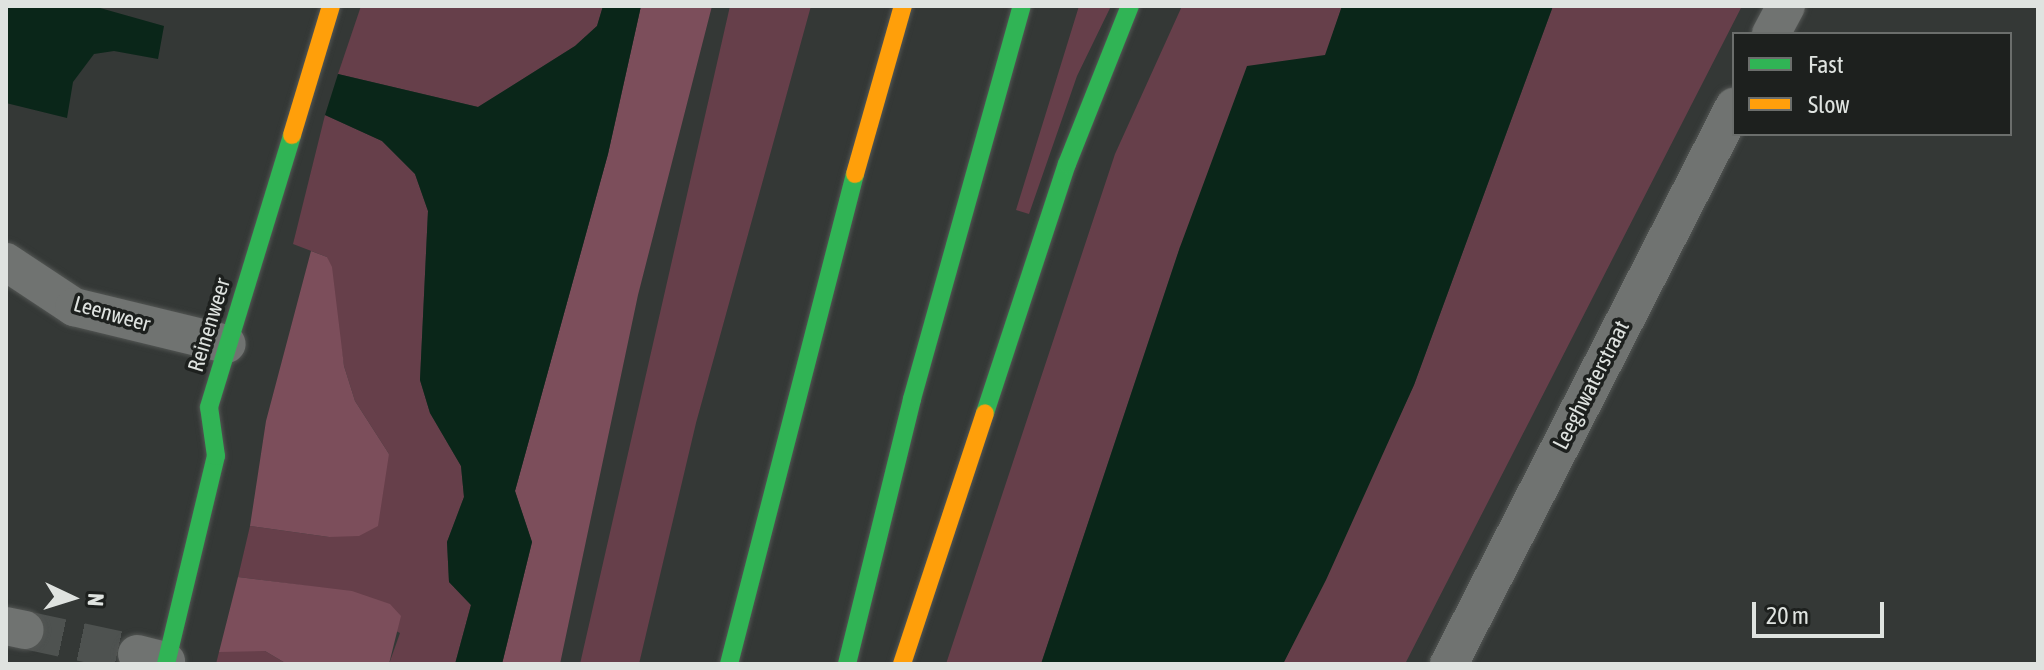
<!DOCTYPE html>
<style>
body{margin:0}
#map{position:relative;width:2044px;height:670px;overflow:hidden;background:#343836;font-family:"Asap Condensed",sans-serif}
div>[style]{position:absolute}
.green>*{inset:0;background:#663f4a}
.forest>*{inset:0;background:#7c4e5b}
.water>*{inset:0;background:#0a2619}
.street-tunnel>*{height:38px;margin-top:-19px;transform-origin:0;background:repeating-linear-gradient(90deg,#4e5250 0 38px,transparent 0 57px)}
.roads{filter:drop-shadow(0 0 2px #535654) drop-shadow(0 0 2px #535654)}
.street>*{height:38px;margin:-19px;padding:0 19px;transform-origin:19px;border-radius:19px;background:#707371}
.fast>*{height:18px;margin:-9px;padding:0 9px;transform-origin:9px;border-radius:9px;background:#30b455}
.slow>*{height:18px;margin:-9px;padding:0 9px;transform-origin:9px;border-radius:9px;background:#ff9f0a}
span{translate:-50% -50%;white-space:nowrap;text-align:center;line-height:1.15;-webkit-text-stroke:7px #1d201e;paint-order:stroke}
.street-label{font-size:22px;color:#dfe3e0}
.frame{position:absolute;inset:0;border:8px solid #dfe3e0;pointer-events:none}
.legend{position:absolute;left:1732px;top:32px;width:280px;height:104px;box-sizing:border-box;background:#1d201e;border:2px solid #6b6e6c;margin:0;padding:10px 14px;list-style:none;font-size:24px;color:#dfe3e0}
.legend li{display:flex;align-items:center;gap:16px;height:40px}
.legend b{width:40px;border:2px solid #6b6e6c}
.north{position:absolute;left:32px;top:558px;width:80px;height:80px;-webkit-text-stroke:6px #1d201e;paint-order:stroke;rotate:94deg;font-size:22px;font-weight:700;line-height:32px;text-align:center;color:#dfe3e0}
.north::after{content:'';display:block;margin:auto;width:28px;height:36px;background:#dfe3e0;clip-path:polygon(50% 0,100% 100%,50% 72%,0 100%)}
.scale{position:absolute;left:1752px;top:602px;width:132px;height:36px;box-sizing:border-box;border:4px solid #dfe3e0;border-top:0;padding-left:10px;font-size:24px;line-height:28px;white-space:nowrap;color:#dfe3e0;-webkit-text-stroke:6px #1d201e;paint-order:stroke}
</style>
<div id="map">
<div class="green">
<div style="clip-path:polygon(361px 6px,603px 6px,597px 26px,575px 46px,478px 107px,338px 74px)"></div>
<div style="clip-path:polygon(730px 6px,811px 6px,696px 423px,639px 664px,580px 664px)"></div>
<div style="clip-path:polygon(1079px 6px,1111px 6px,1077px 76px,1029px 214px,1016px 210px)"></div>
<div style="clip-path:polygon(1182px 6px,1342px 6px,1326px 55px,1180px 247px,1041px 664px,946px 664px,1115px 154px)"></div>
<div style="clip-path:polygon(1553px 6px,1742px 6px,1405px 664px,1283px 664px,1414px 385px)"></div>
<div style="clip-path:polygon(325px 115px,382px 141px,415px 174px,428px 211px,420px 380px,430px 413px,461px 466px,464px 497px,447px 542px,449px 582px,471px 605px,455px 664px,389px 664px,400px 633px,307px 586px,238px 577px,250px 526px,329px 537px,389px 454px,355px 401px,344px 366px,327px 257px,293px 244px)"></div>
<div style="clip-path:polygon(230px 649px,265px 651px,287px 664px,216px 664px,219px 652px)"></div>
</div>
<div class="forest">
<div style="clip-path:polygon(641px 6px,712px 6px,638px 295px,560px 664px,502px 664px,532px 542px,515px 491px,608px 154px)"></div>
<div style="clip-path:polygon(311px 251px,327px 257px,332px 267px,344px 366px,355px 401px,389px 454px,378px 526px,359px 536px,329px 537px,250px 526px,266px 421px)"></div>
<div style="clip-path:polygon(238px 577px,352px 591px,390px 604px,401px 616px,389px 664px,287px 664px,265px 651px,219px 652px)"></div>
</div>
<div class="water">
<div style="clip-path:polygon(6px 6px,93px 6px,164px 26px,158px 59px,114px 51px,94px 54px,73px 82px,67px 118px,6px 103px)"></div>
<div style="clip-path:polygon(603px 6px,641px 6px,608px 154px,515px 491px,532px 542px,502px 664px,455px 664px,471px 605px,449px 582px,447px 542px,464px 497px,461px 466px,430px 413px,420px 380px,428px 211px,415px 174px,382px 141px,325px 115px,338px 74px,478px 107px,575px 46px,597px 26px)"></div>
<div style="clip-path:polygon(1342px 6px,1553px 6px,1414px 385px,1326px 580px,1283px 664px,1041px 664px,1180px 247px,1247px 66px,1325px 55px)"></div>
</div>
<div class="street-tunnel">
<div style="left:25px;top:630px;width:115px;rotate:12.1deg"></div>
</div>
<div class="roads">
<div class="street">
<div style="left:1771px;top:34px;width:32px;rotate:-62deg"></div>
<div style="left:6px;top:262px;width:82px;rotate:33.5deg"></div>
<div style="left:74px;top:307px;width:157px;rotate:13.6deg"></div>
<div style="left:6px;top:626px;width:19px;rotate:12deg"></div>
<div style="left:137px;top:654px;width:30px;rotate:14deg"></div>
<div style="left:1449px;top:664px;width:626px;rotate:-62.9deg"></div>
</div>
<div class="fast">
<div style="left:985px;top:413px;width:262px;rotate:-71.8deg"></div>
<div style="left:1067px;top:164px;width:170px;rotate:-68.3deg"></div>
<div style="left:166px;top:664px;width:214px;rotate:-76.5deg"></div>
<div style="left:216px;top:456px;width:49px;rotate:-98.1deg"></div>
<div style="left:209px;top:407px;width:284px;rotate:-73deg"></div>
<div style="left:729px;top:664px;width:506px;rotate:-75.58deg"></div>
<div style="left:847px;top:664px;width:273px;rotate:-76.2deg"></div>
<div style="left:912px;top:399px;width:408px;rotate:-74.4deg"></div>
</div>
<div class="slow">
<div style="left:292px;top:135px;width:135px;rotate:-73.2deg"></div>
<div style="left:855px;top:174px;width:175px;rotate:-74.1deg"></div>
<div style="left:902px;top:664px;width:264px;rotate:-71.7deg"></div>
</div>
</div>
<div class="street-label">
<span style="left:112px;top:314px;rotate:16deg">Leenweer</span>
<span style="left:209px;top:325px;rotate:-73deg">Reinenweer</span>
<span style="left:1591px;top:385px;rotate:-63deg">Leeghwaterstraat</span>
</div>
<div class="frame"></div>
<ul class="legend">
<li><b style="height:10px;background:#30b455"></b>Fast</li>
<li><b style="height:10px;background:#ff9f0a"></b>Slow</li>
</ul>
<div class="north">N</div>
<div class="scale">20 m</div>
</div>
